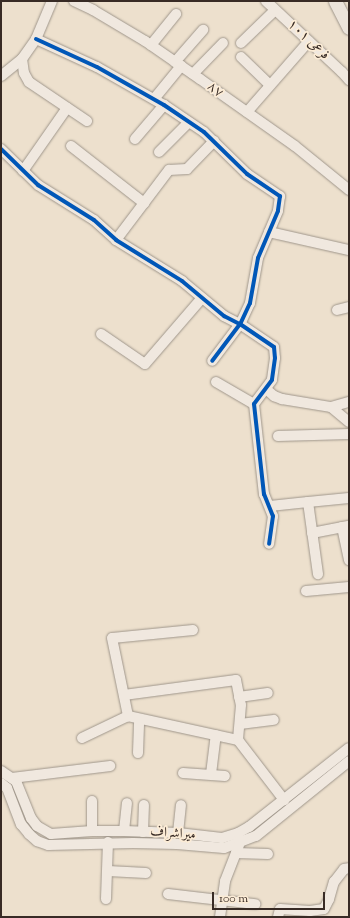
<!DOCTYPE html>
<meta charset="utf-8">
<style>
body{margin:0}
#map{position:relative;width:350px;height:918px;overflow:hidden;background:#ede0cd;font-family:"Sorts Mill Goudy",Amiri,serif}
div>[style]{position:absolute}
.roads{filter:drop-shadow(0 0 1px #9f968b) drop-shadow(0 0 1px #9f968b)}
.minor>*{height:10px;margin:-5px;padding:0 5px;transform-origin:5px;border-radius:5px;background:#f0e8df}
.major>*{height:13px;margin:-6.5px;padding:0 6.5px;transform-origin:6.5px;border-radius:6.5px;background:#ece4da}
.cycleway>*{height:4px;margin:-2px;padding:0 2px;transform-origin:2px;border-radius:2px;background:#0057b8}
span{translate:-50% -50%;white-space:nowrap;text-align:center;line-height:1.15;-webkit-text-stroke:3.5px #fcecd6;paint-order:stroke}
.street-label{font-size:14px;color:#382b25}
.frame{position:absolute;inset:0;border:2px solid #382b25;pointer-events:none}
.scale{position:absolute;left:212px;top:892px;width:113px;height:18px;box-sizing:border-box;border:2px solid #382b25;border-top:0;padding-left:5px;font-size:12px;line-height:14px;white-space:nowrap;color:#382b25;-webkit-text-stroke:3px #fcecd6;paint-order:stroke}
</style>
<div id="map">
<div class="roads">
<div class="minor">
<div style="left:52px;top:1px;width:41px;rotate:112.8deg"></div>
<div style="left:36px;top:39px;width:24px;rotate:125deg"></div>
<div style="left:22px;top:59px;width:14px;rotate:82deg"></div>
<div style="left:24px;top:73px;width:10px;rotate:61deg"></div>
<div style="left:29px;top:82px;width:70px;rotate:33.9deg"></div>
<div style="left:74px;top:1px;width:21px;rotate:25deg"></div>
<div style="left:93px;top:10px;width:61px;rotate:30.8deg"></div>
<div style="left:145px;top:41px;width:67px;rotate:34.6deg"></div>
<div style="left:200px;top:79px;width:116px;rotate:35.2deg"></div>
<div style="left:295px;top:146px;width:70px;rotate:39.2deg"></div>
<div style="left:266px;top:1px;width:104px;rotate:43.1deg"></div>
<div style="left:342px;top:72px;width:11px;rotate:49deg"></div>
<div style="left:36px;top:39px;width:67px;rotate:24.7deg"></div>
<div style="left:97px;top:67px;width:77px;rotate:29.6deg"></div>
<div style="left:164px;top:105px;width:48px;rotate:34deg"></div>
<div style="left:204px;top:132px;width:60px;rotate:44.3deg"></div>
<div style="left:247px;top:174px;width:40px;rotate:34deg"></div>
<div style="left:280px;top:196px;width:15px;rotate:98deg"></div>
<div style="left:278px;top:211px;width:51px;rotate:113.1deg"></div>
<div style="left:258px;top:258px;width:46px;rotate:100.1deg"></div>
<div style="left:250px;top:303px;width:23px;rotate:115deg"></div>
<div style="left:240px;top:324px;width:46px;rotate:127.1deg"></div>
<div style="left:241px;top:43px;width:47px;rotate:-44.1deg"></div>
<div style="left:151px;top:45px;width:40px;rotate:-51deg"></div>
<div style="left:241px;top:57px;width:40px;rotate:44deg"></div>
<div style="left:175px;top:62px;width:43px;rotate:-48.8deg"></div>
<div style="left:193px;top:74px;width:43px;rotate:-45.9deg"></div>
<div style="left:1px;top:76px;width:27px;rotate:-39deg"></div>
<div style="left:154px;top:99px;width:43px;rotate:-50.7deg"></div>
<div style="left:247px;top:112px;width:94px;rotate:-48.9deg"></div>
<div style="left:135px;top:139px;width:45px;rotate:-49.5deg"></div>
<div style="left:71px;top:146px;width:93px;rotate:38deg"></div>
<div style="left:1px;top:149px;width:52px;rotate:44.2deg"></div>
<div style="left:38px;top:185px;width:66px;rotate:32deg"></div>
<div style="left:94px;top:220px;width:30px;rotate:42deg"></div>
<div style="left:116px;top:240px;width:78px;rotate:31.8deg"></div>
<div style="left:182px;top:281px;width:55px;rotate:39.8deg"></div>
<div style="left:224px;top:316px;width:18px;rotate:27deg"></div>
<div style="left:240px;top:324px;width:41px;rotate:34.1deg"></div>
<div style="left:274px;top:347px;width:11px;rotate:85deg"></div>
<div style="left:275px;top:358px;width:22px;rotate:98deg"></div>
<div style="left:272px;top:380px;width:30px;rotate:127deg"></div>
<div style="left:254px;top:404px;width:91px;rotate:83.7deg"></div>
<div style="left:264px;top:494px;width:24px;rotate:68deg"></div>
<div style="left:273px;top:516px;width:28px;rotate:98deg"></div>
<div style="left:159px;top:152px;width:42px;rotate:-45deg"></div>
<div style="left:23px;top:171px;width:77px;rotate:-55.1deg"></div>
<div style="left:269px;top:232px;width:82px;rotate:12.7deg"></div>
<div style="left:116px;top:240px;width:88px;rotate:-52.9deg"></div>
<div style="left:169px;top:170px;width:18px;rotate:-3deg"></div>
<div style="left:187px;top:169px;width:39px;rotate:-46deg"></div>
<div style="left:337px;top:310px;width:12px;rotate:-14deg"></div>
<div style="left:101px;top:334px;width:53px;rotate:34.3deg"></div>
<div style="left:145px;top:364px;width:87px;rotate:-49.2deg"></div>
<div style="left:216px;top:382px;width:44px;rotate:30.1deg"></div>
<div style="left:266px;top:389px;width:11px;rotate:41deg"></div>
<div style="left:274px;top:396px;width:9px;rotate:21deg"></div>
<div style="left:282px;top:399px;width:50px;rotate:9.3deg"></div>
<div style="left:331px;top:407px;width:23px;rotate:40deg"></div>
<div style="left:331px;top:407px;width:19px;rotate:-16deg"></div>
<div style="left:278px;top:436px;width:71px;rotate:-1.6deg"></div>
<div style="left:308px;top:502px;width:41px;rotate:-5.6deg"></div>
<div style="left:270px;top:506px;width:38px;rotate:-6deg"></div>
<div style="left:308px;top:502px;width:73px;rotate:82.1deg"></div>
<div style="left:342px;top:527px;width:34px;rotate:78deg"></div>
<div style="left:312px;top:533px;width:38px;rotate:-11deg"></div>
<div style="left:306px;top:591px;width:43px;rotate:-5.3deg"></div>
<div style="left:193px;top:630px;width:81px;rotate:174.4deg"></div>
<div style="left:112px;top:638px;width:80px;rotate:78.4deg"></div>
<div style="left:128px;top:716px;width:113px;rotate:12.3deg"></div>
<div style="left:238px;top:740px;width:76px;rotate:52.5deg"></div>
<div style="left:124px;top:695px;width:113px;rotate:-7.6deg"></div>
<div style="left:236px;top:680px;width:25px;rotate:79deg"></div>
<div style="left:241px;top:705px;width:35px;rotate:95deg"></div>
<div style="left:239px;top:697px;width:29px;rotate:-8deg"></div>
<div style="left:240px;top:724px;width:34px;rotate:-7deg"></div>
<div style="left:82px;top:738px;width:51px;rotate:-25.6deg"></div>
<div style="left:138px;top:753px;width:34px;rotate:-88deg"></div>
<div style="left:1px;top:771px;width:18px;rotate:34deg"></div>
<div style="left:16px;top:781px;width:40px;rotate:68deg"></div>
<div style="left:31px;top:818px;width:10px;rotate:53deg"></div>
<div style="left:37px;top:826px;width:16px;rotate:30deg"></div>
<div style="left:51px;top:834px;width:41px;rotate:-4.2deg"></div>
<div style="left:92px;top:831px;width:32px"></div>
<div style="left:124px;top:831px;width:54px;rotate:2.1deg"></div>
<div style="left:178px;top:833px;width:44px;rotate:6.5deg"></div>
<div style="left:222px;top:838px;width:17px;rotate:-17deg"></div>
<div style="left:238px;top:833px;width:13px;rotate:-29deg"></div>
<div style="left:249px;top:827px;width:127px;rotate:-38.3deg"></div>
<div style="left:183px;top:773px;width:42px;rotate:4.1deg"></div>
<div style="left:211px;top:774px;width:39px;rotate:-83deg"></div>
<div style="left:12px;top:778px;width:99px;rotate:-7deg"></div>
<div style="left:1px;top:783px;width:8px;rotate:40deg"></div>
<div style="left:7px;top:788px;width:39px;rotate:69deg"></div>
<div style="left:21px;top:824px;width:13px;rotate:51deg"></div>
<div style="left:29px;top:834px;width:11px;rotate:41deg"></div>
<div style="left:37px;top:841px;width:12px;rotate:20deg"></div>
<div style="left:48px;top:845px;width:85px;rotate:-1.3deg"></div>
<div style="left:133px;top:843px;width:44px;rotate:1.3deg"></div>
<div style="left:177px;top:844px;width:47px;rotate:4.9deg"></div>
<div style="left:224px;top:848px;width:34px;rotate:-21deg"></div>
<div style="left:256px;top:836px;width:119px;rotate:-38.9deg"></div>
<div style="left:92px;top:831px;width:30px;rotate:-90deg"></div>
<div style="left:124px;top:831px;width:28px;rotate:-84deg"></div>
<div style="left:143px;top:832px;width:27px;rotate:-88deg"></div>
<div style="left:178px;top:833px;width:28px;rotate:-84deg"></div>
<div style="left:236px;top:853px;width:32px;rotate:2deg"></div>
<div style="left:108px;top:871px;width:38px;rotate:3deg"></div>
<div style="left:168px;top:894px;width:88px;rotate:6.6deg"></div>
<div style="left:106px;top:899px;width:57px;rotate:-88deg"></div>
<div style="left:220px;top:917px;width:36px;rotate:-82deg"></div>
<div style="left:225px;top:881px;width:44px;rotate:-68.7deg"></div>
<div style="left:278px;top:917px;width:8px;rotate:-76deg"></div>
<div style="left:280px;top:909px;width:30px;rotate:4deg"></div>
<div style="left:310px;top:911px;width:14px;rotate:-8deg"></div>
<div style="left:324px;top:909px;width:11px;rotate:-63deg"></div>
<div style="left:329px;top:899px;width:18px;rotate:-74deg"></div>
<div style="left:334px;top:882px;width:16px;rotate:-52deg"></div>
<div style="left:344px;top:869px;width:5px;rotate:-11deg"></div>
</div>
<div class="major">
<div style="left:335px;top:1px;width:30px;rotate:63deg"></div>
</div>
</div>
<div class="cycleway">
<div style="left:36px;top:39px;width:67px;rotate:24.7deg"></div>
<div style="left:97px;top:67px;width:77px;rotate:29.6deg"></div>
<div style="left:164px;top:105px;width:48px;rotate:34deg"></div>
<div style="left:204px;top:132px;width:60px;rotate:44.3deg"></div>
<div style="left:247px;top:174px;width:40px;rotate:34deg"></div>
<div style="left:280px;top:196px;width:15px;rotate:98deg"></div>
<div style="left:278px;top:211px;width:51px;rotate:113.1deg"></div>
<div style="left:258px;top:258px;width:46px;rotate:100.1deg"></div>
<div style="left:250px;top:303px;width:23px;rotate:115deg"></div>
<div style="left:240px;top:324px;width:46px;rotate:127.1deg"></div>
<div style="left:1px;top:149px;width:52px;rotate:44.2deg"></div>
<div style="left:38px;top:185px;width:66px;rotate:32deg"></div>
<div style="left:94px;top:220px;width:30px;rotate:42deg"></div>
<div style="left:116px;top:240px;width:78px;rotate:31.8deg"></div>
<div style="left:182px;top:281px;width:55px;rotate:39.8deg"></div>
<div style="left:224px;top:316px;width:18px;rotate:27deg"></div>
<div style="left:240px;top:324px;width:41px;rotate:34.1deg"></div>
<div style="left:274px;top:347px;width:11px;rotate:85deg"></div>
<div style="left:275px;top:358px;width:22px;rotate:98deg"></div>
<div style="left:272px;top:380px;width:30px;rotate:127deg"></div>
<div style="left:254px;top:404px;width:91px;rotate:83.7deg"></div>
<div style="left:264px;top:494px;width:24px;rotate:68deg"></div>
<div style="left:273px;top:516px;width:28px;rotate:98deg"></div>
</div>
<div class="street-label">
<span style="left:308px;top:40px;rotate:43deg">فرعی ۱۰۱</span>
<span style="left:215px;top:90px;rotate:36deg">۸۷</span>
<span style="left:173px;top:834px;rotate:4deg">میراشراف</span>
</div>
<div class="frame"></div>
<div class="scale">100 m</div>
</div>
